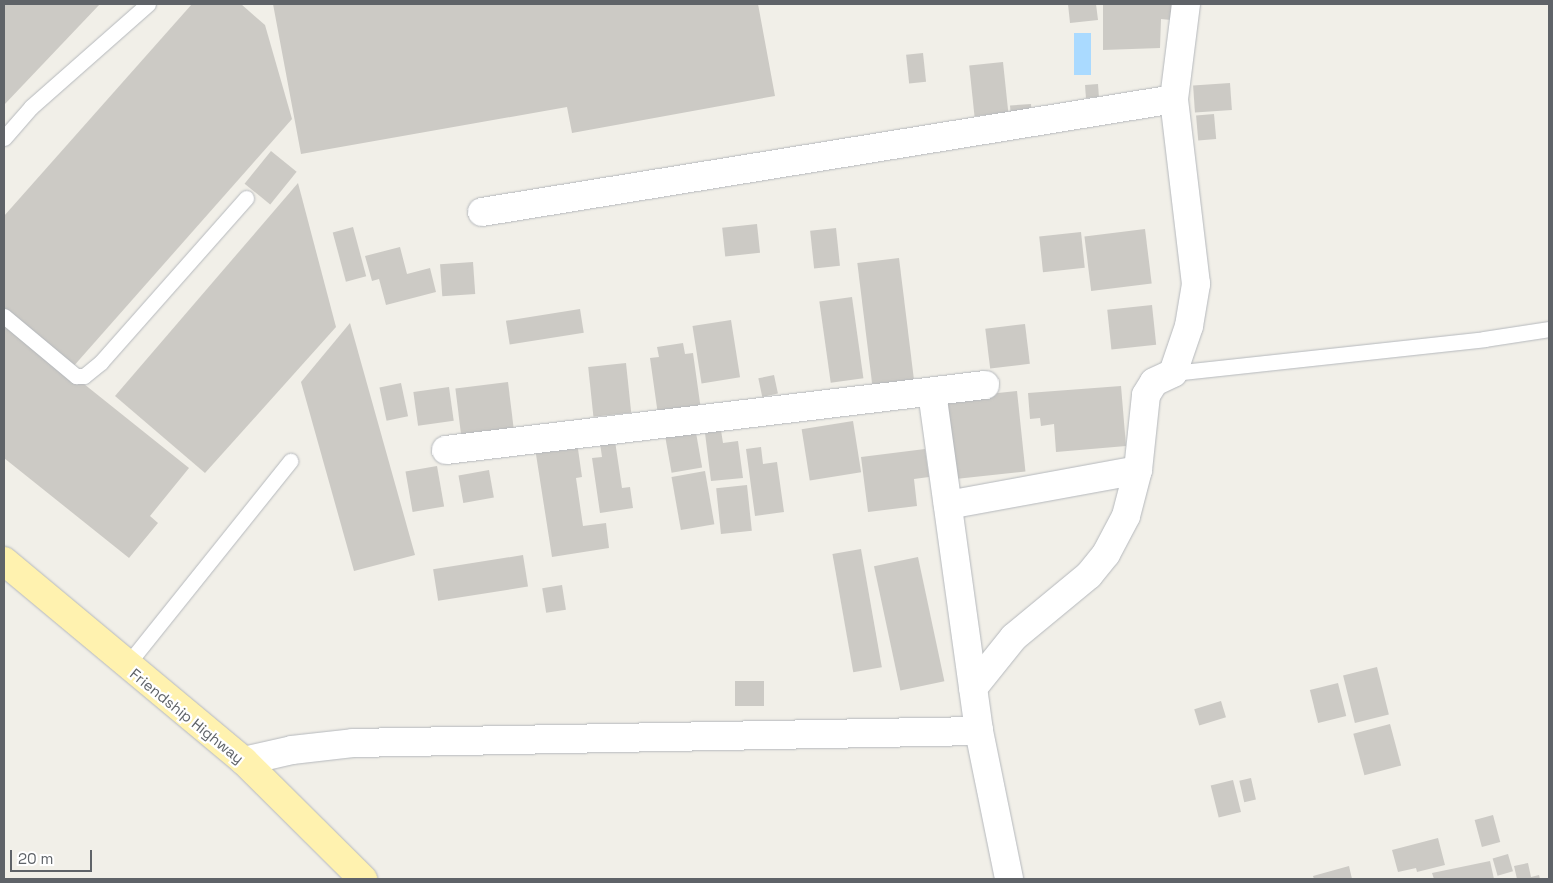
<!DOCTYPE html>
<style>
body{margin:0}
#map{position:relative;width:1553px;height:883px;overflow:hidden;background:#f1efe8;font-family:"Space Grotesk",sans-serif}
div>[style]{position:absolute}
.water>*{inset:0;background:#aadaff;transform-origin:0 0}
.building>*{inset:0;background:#cccac5;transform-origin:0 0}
.roads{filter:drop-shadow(0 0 1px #b5b8bc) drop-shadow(0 0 1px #b5b8bc)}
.service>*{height:15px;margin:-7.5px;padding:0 7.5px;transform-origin:7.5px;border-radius:7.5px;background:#fff}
.minor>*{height:28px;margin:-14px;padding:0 14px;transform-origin:14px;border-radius:14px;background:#fff}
.primary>*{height:28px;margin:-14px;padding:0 14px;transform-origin:14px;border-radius:14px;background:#fff2af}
span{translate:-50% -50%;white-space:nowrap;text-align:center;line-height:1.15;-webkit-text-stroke:4.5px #fff;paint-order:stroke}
.street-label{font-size:15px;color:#5f6368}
.frame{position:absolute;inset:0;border:5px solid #5f6368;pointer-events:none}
.scale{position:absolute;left:10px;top:850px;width:82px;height:22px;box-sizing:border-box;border:2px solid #5f6368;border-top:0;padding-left:6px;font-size:15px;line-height:18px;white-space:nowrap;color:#5f6368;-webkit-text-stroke:4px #fff;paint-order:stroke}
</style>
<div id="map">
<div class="water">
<div style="left:1074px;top:33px;width:17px;height:42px"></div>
</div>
<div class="building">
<div style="clip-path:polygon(4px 4px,100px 4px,4px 105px)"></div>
<div style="clip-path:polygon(192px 4px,241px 4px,265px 25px,292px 119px,72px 368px,4px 308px,4px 216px)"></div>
<div style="clip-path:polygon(273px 4px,758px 4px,775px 96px,572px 133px,567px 107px,301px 154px)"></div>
<div style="clip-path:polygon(1068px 4px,1096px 4px,1098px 20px,1070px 23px)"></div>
<div style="clip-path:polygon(1103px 4px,1171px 4px,1171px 20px,1161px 19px,1160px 48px,1103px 50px)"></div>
<div style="left:923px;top:53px;width:29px;height:17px;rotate:84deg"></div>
<div style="left:1003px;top:62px;width:51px;height:34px;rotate:84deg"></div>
<div style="left:1230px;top:83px;width:27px;height:37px;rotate:86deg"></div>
<div style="left:1098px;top:84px;width:13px;height:13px;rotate:86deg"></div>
<div style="left:1031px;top:104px;width:15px;height:21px;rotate:86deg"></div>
<div style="left:1214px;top:114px;width:25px;height:18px;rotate:85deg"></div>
<div style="left:271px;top:151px;width:33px;height:42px;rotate:39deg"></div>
<div style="clip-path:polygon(298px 183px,336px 327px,205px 473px,115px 396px)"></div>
<div style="left:757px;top:224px;width:29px;height:35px;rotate:84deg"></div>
<div style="left:353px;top:227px;width:51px;height:21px;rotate:75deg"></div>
<div style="left:836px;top:228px;width:38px;height:26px;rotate:84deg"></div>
<div style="left:1145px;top:229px;width:55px;height:61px;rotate:83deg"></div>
<div style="left:1081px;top:232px;width:36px;height:42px;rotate:84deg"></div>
<div style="clip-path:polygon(400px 247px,407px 274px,430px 268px,436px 292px,386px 305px,379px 279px,372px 281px,365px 256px)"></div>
<div style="left:899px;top:258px;width:124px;height:42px;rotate:83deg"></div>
<div style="left:473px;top:262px;width:32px;height:33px;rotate:86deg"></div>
<div style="left:852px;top:297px;width:82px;height:33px;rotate:82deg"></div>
<div style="left:1152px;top:305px;width:40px;height:45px;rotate:84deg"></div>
<div style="left:580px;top:309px;width:24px;height:75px;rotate:81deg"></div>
<div style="clip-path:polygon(4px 320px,189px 468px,150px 516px,158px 523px,129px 558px,4px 458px)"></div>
<div style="left:731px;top:320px;width:58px;height:39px;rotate:81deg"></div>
<div style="clip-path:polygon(350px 323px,415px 555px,354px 571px,301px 382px)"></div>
<div style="left:1025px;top:324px;width:40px;height:40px;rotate:83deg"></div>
<div style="clip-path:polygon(683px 343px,685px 354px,693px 353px,701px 410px,658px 415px,650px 358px,659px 357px,657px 347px)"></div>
<div style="left:626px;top:363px;width:50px;height:38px;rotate:84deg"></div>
<div style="left:774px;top:375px;width:19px;height:16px;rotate:78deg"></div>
<div style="left:508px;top:382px;width:48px;height:53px;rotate:83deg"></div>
<div style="left:401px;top:383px;width:34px;height:22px;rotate:78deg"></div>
<div style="clip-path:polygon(1121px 386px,1126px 446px,1056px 452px,1054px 424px,1041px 426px,1040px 418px,1030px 419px,1028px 393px)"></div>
<div style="left:449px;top:387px;width:34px;height:36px;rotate:82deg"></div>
<div style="left:1017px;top:391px;width:81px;height:75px;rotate:84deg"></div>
<div style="left:853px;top:421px;width:52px;height:52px;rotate:81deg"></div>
<div style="clip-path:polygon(720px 424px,723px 443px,738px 441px,743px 478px,711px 481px,704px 425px)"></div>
<div style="left:695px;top:427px;width:41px;height:31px;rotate:80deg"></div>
<div style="clip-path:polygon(615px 441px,622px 488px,630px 487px,633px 508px,600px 513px,592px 458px,602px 457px,600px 443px)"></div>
<div style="clip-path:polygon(577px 442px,582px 477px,576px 478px,583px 526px,606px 523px,609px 548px,552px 557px,535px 448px)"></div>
<div style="clip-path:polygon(761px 447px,763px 464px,777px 462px,784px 512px,755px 516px,746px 449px)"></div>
<div style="clip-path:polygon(925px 449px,929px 477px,914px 479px,917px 506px,868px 512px,861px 457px)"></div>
<div style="left:437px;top:466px;width:41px;height:32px;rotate:80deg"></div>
<div style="left:489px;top:470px;width:28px;height:31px;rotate:80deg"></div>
<div style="left:705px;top:471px;width:54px;height:34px;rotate:80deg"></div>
<div style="left:747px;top:485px;width:46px;height:31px;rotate:84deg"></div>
<div style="left:861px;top:549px;width:120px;height:29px;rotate:80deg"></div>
<div style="left:523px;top:555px;width:32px;height:91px;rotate:81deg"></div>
<div style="left:918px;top:557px;width:127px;height:45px;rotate:78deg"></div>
<div style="left:562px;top:585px;width:25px;height:20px;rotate:81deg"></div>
<div style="left:1377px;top:667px;width:49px;height:35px;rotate:76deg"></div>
<div style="left:735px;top:681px;width:29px;height:25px"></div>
<div style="left:1338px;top:683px;width:34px;height:29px;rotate:76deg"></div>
<div style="left:1221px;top:701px;width:17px;height:28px;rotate:73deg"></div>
<div style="left:1390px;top:724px;width:43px;height:38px;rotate:75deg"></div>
<div style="left:1251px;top:778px;width:22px;height:12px;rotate:77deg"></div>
<div style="left:1233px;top:780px;width:33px;height:23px;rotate:76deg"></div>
<div style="left:1493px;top:815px;width:28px;height:19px;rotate:75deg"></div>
<div style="clip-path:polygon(1438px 838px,1445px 865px,1417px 872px,1416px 868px,1398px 872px,1392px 850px)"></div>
<div style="left:1508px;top:854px;width:18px;height:16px;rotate:74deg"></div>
<div style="clip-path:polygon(1490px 861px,1494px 879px,1434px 879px,1432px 873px)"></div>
<div style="clip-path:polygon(1528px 863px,1531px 877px,1539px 875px,1540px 879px,1517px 879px,1514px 866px)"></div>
<div style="clip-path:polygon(1349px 866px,1352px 879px,1314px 879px,1313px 876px)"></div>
</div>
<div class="roads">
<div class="service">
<div style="left:4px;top:138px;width:41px;rotate:-48.9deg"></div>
<div style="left:31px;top:107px;width:156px;rotate:-41.4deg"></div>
<div style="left:4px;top:316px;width:94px;rotate:39.8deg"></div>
<div style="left:76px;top:376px;width:8px"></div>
<div style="left:84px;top:376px;width:22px;rotate:-39deg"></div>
<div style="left:101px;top:362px;width:219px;rotate:-48.5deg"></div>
<div style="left:1173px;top:373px;width:313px;rotate:-6.2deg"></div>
<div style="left:1484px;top:339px;width:66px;rotate:-8.7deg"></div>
<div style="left:126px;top:666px;width:263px;rotate:-51.3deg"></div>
</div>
<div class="minor">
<div style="left:482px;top:212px;width:701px;rotate:-9.27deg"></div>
<div style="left:932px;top:392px;width:342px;rotate:82.1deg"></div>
<div style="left:446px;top:450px;width:543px;rotate:-6.88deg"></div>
<div style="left:948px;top:505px;width:193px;rotate:-10.4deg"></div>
<div style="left:1138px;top:470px;width:75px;rotate:-83.9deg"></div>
<div style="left:1146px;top:395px;width:15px;rotate:-58deg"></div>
<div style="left:1154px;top:382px;width:21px;rotate:-25deg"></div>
<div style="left:1173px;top:373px;width:50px;rotate:-71.2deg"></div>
<div style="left:1189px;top:326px;width:43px;rotate:-80.5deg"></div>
<div style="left:1196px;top:284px;width:186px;rotate:-96.8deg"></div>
<div style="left:1174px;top:99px;width:96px;rotate:-82.8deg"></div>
<div style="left:973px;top:688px;width:65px;rotate:-51.2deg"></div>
<div style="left:1014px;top:637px;width:97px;rotate:-39.6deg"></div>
<div style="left:1089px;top:575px;width:27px;rotate:-51deg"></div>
<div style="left:1106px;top:554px;width:43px;rotate:-62.2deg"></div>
<div style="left:1126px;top:516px;width:48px;rotate:-75.4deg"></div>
<div style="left:244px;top:761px;width:49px;rotate:-12.9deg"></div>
<div style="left:292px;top:750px;width:61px;rotate:-6.5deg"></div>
<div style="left:353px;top:743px;width:626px;rotate:-1.1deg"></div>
<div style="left:979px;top:731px;width:151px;rotate:78.5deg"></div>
</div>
<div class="primary">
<div style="left:4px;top:561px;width:312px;rotate:39.8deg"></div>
<div style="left:244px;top:761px;width:168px;rotate:44.8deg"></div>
</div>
</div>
<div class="street-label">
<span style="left:187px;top:716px;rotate:39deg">Friendship Highway</span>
</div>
<div class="frame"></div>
<div class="scale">20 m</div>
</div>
